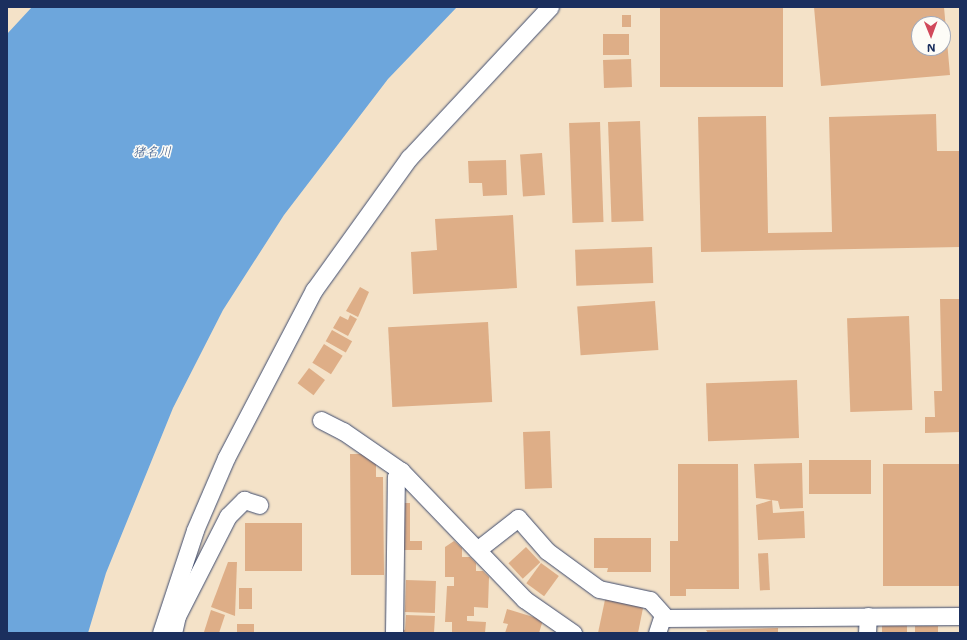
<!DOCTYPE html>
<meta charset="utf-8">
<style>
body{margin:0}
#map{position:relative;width:967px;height:640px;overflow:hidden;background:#f4e2c8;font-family:"Shantell Sans","Klee One",sans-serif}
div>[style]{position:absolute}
.water>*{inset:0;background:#6da6dc}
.building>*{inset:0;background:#deae87;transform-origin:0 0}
.roads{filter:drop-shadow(0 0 1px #3c4a6e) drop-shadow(0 0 1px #3c4a6e)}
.minor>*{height:17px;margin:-8.5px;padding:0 8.5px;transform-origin:8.5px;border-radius:8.5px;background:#fff}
span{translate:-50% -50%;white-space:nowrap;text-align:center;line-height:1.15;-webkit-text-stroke:3px #fdfcf7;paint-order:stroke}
.water-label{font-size:13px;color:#38598a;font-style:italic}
.frame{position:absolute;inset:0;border:8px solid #1b2f5e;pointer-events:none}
.north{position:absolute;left:911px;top:16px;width:40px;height:40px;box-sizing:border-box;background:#fdfcf7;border:1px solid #a3aaba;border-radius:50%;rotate:179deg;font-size:11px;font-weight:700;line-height:16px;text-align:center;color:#1b2f5e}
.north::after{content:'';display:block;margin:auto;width:14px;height:18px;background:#d1495b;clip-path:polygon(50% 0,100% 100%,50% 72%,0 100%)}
</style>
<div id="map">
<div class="water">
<div style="clip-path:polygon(32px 7px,457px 7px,388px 79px,284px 215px,223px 310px,173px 408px,106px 573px,88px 633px,7px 633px,7px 34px)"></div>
</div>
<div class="building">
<div style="left:660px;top:7px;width:123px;height:80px"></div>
<div style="clip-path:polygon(evenodd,814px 7px,944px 7px,950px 75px,821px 86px,814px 7px,919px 24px,943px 24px,943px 48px,919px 48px,919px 24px)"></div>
<div style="left:622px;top:15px;width:9px;height:12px"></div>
<div style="left:603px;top:34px;width:26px;height:21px"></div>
<div style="left:631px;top:59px;width:28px;height:28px;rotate:88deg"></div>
<div style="clip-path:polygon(936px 114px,937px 151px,960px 151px,960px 247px,701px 252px,698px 117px,766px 116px,768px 233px,832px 232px,829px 117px)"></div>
<div style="left:640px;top:121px;width:100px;height:32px;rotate:88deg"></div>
<div style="left:600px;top:122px;width:100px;height:31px;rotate:88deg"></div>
<div style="left:542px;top:153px;width:42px;height:22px;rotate:86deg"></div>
<div style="clip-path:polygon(506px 160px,507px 195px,483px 196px,482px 183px,469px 183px,468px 161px)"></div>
<div style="clip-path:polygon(513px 215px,517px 288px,413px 294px,411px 252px,437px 250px,435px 219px)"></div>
<div style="left:652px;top:247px;width:36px;height:77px;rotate:88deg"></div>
<div style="clip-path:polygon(360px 287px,369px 292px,358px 317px,346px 311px)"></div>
<div style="clip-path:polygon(940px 299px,960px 299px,960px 432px,925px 433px,925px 417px,935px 417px,934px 391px,942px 391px)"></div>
<div style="left:655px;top:301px;width:49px;height:78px;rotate:86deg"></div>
<div style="clip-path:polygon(350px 315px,357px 319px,348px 336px,333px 328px,340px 316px,348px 320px)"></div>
<div style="left:909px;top:316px;width:94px;height:62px;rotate:88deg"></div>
<div style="left:488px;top:322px;width:80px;height:100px;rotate:87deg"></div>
<div style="left:332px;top:330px;width:23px;height:13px;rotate:29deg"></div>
<div style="left:324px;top:344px;width:22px;height:22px;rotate:32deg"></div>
<div style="left:309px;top:368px;width:20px;height:19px;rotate:37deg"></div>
<div style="left:797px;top:380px;width:58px;height:91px;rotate:88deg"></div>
<div style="left:550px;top:431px;width:57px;height:27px;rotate:88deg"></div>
<div style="clip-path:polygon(350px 454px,370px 454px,376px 464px,376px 477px,383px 477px,384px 575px,351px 575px)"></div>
<div style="left:871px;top:460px;width:34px;height:62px;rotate:90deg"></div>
<div style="clip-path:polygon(802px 463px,803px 508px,780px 509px,778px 501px,756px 498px,754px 464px)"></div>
<div style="clip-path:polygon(678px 464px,738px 464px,739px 589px,686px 589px,686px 596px,670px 596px,670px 541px,678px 541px)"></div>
<div style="left:960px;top:464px;width:122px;height:77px;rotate:90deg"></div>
<div style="clip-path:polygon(772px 500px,773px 513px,804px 511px,805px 538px,758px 540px,756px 505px)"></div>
<div style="left:403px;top:503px;width:7px;height:47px"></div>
<div style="left:302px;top:523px;width:48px;height:57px;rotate:90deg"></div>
<div style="clip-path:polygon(594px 538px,651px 538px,651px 572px,607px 572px,608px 568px,594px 568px)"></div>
<div style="left:410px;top:541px;width:12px;height:9px"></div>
<div style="clip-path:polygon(454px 541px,462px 548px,462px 557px,470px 557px,476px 563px,476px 571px,483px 571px,489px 577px,488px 608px,474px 607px,474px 616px,467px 616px,467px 621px,486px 622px,485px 633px,452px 633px,452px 622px,445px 622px,447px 586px,454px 586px,454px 577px,445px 577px,445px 547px)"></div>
<div style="left:526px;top:547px;width:21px;height:24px;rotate:47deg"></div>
<div style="left:768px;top:553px;width:37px;height:10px;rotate:87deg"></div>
<div style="clip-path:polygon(228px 562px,237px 562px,235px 616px,211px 607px)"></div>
<div style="left:541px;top:563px;width:22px;height:25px;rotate:36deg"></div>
<div style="left:406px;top:580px;width:30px;height:32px;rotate:2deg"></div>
<div style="left:239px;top:588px;width:13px;height:21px"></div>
<div style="clip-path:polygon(606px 595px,644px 603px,638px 633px,598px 633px)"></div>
<div style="clip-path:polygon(507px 609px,543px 620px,539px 633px,505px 633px,508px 624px,503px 623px)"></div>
<div style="clip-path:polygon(211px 610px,225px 615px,219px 633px,204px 632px)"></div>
<div style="clip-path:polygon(406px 615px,435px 616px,434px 633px,401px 633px,401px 629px,405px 630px)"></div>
<div style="left:237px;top:624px;width:17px;height:9px"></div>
<div style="left:907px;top:625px;width:8px;height:25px;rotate:90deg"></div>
<div style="left:915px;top:626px;width:23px;height:7px"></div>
<div style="clip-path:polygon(778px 628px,778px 633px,708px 633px,706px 630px)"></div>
</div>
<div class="roads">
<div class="minor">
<div style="left:321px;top:420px;width:25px;rotate:27deg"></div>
<div style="left:343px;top:431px;width:70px;rotate:34.6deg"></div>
<div style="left:401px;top:471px;width:178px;rotate:46.1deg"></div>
<div style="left:524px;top:599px;width:60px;rotate:34.8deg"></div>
<div style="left:477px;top:550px;width:52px;rotate:-38deg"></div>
<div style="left:518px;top:518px;width:44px;rotate:48.7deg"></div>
<div style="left:547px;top:551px;width:64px;rotate:36.2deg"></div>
<div style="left:599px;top:589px;width:52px;rotate:12.2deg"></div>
<div style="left:650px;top:600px;width:24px;rotate:48deg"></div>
<div style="left:161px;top:633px;width:108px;rotate:-71.7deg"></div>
<div style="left:195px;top:530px;width:78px;rotate:-66.7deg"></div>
<div style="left:226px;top:458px;width:190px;rotate:-62.4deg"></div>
<div style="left:314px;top:290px;width:163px;rotate:-54.3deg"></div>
<div style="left:409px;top:158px;width:207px;rotate:-47deg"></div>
<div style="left:173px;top:633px;width:17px;rotate:-77deg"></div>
<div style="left:177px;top:616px;width:112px;rotate:-63deg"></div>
<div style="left:228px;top:516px;width:23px;rotate:-45deg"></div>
<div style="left:244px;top:500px;width:16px;rotate:18deg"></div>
<div style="left:394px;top:633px;width:156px;rotate:-89.3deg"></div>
<div style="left:396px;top:477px;width:8px;rotate:-50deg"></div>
<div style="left:657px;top:633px;width:16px;rotate:-72deg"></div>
<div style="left:662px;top:618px;width:298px;rotate:-0.4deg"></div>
<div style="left:867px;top:633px;width:17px;rotate:-87deg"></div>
</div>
</div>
<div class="water-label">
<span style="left:152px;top:152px">猪名川</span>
</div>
<div class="frame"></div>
<div class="north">N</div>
</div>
